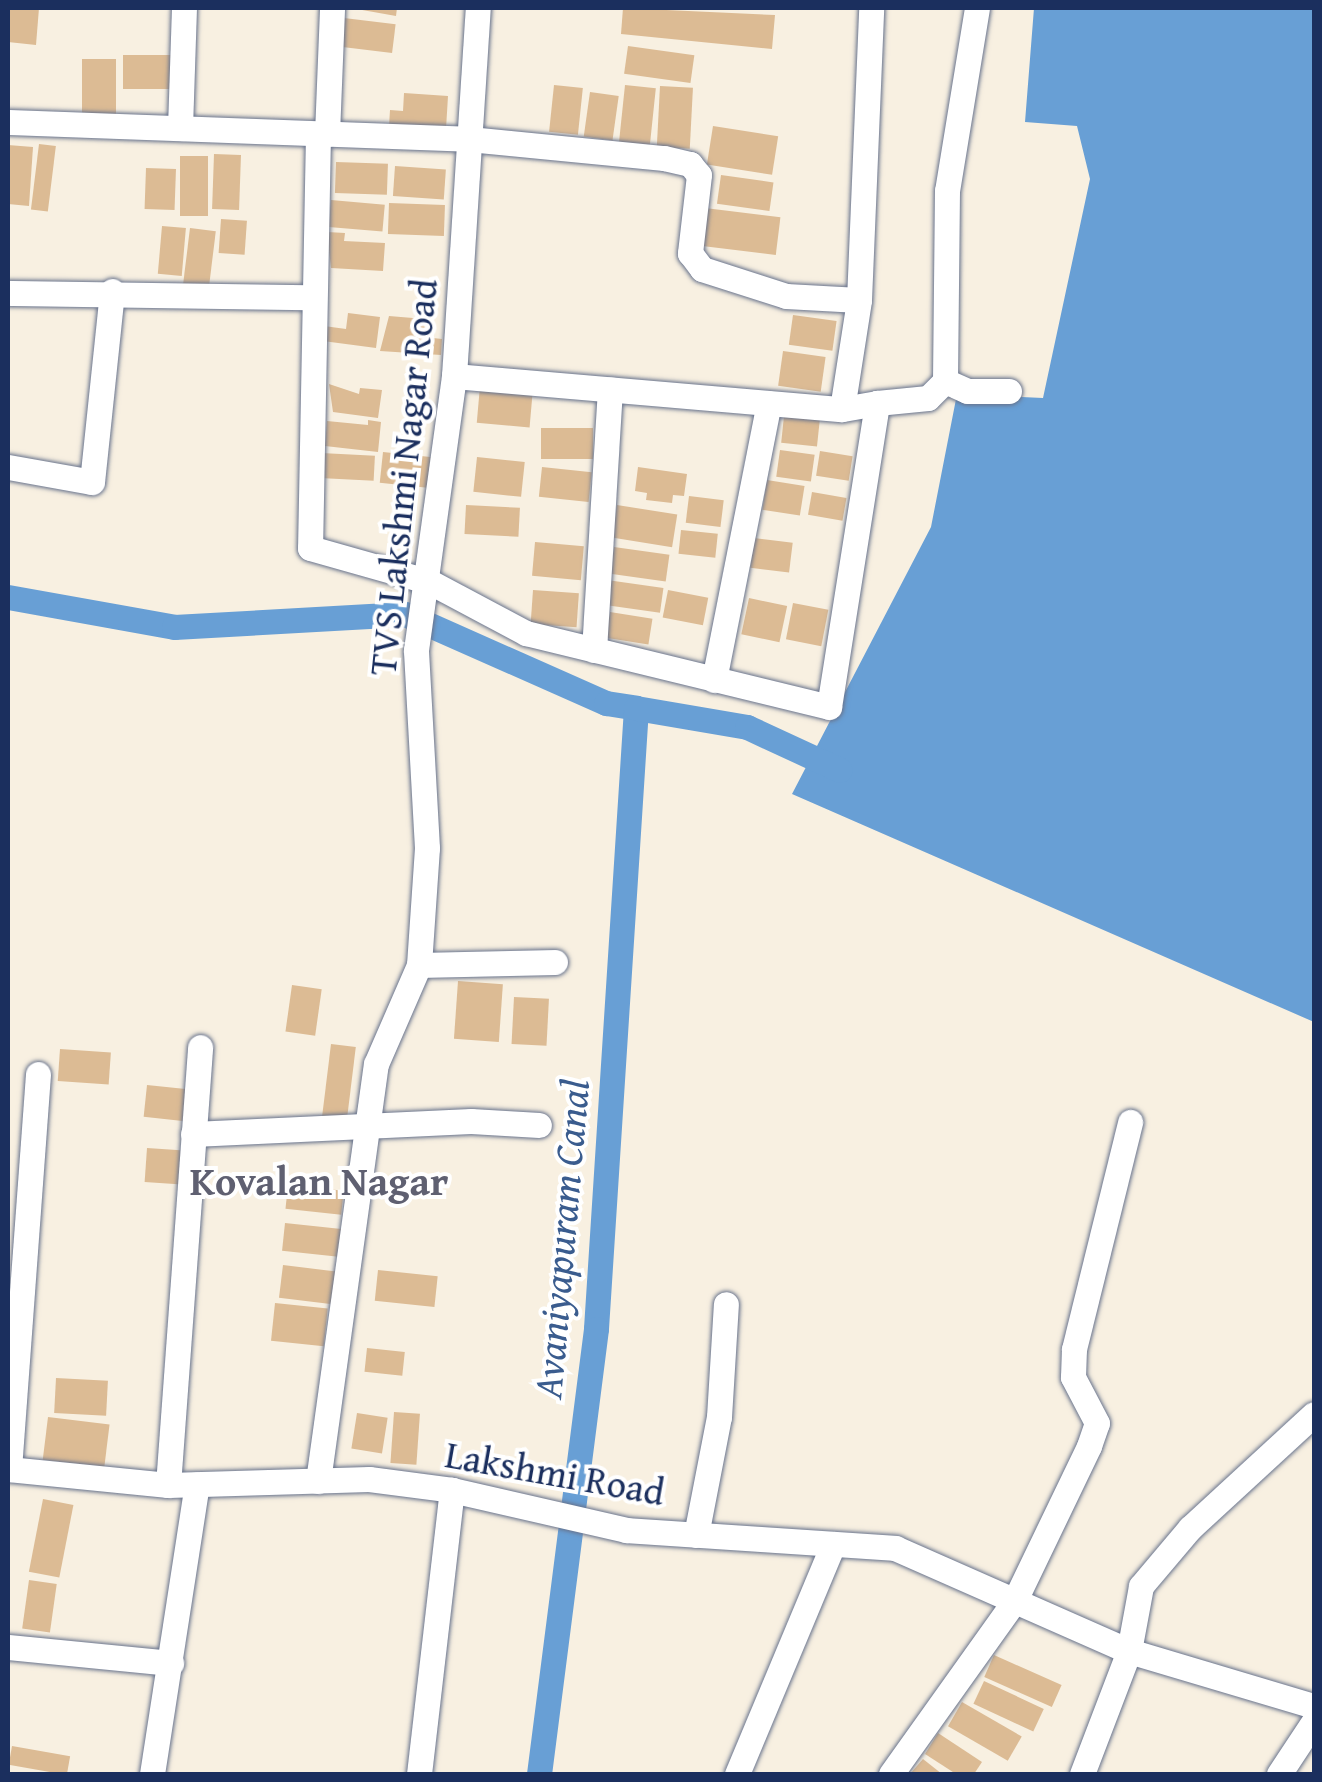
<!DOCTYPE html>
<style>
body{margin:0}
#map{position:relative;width:1322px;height:1782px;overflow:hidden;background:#f8f0e1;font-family:"Gentium Book Plus",serif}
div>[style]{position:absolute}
.water>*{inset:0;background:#689fd5}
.canal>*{height:25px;margin:-12.5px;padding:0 12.5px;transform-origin:12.5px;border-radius:12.5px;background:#689fd5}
.building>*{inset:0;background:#dcbb94;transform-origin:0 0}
.roads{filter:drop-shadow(0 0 2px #68738c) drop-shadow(0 0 2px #68738c)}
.minor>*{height:25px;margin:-12.5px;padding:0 12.5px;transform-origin:12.5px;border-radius:12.5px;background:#fff}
span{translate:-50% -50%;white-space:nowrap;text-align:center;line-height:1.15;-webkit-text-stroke:8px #fff;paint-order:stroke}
.street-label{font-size:38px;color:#1b2f5e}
.neighbourhood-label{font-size:40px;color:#5f6071;font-weight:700}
.water-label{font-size:40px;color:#3a5c8e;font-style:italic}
.frame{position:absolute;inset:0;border:10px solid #1b2f5e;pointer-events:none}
</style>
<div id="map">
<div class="water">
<div style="clip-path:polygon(1034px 8px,1314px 8px,1314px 1022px,792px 794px,931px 527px,957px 394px,1043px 398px,1090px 179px,1077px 126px,1025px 122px)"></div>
</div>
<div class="canal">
<div style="left:8px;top:597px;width:169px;rotate:10.2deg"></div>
<div style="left:174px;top:627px;width:231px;rotate:-3.2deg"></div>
<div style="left:405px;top:614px;width:220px;rotate:23.9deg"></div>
<div style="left:606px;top:703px;width:30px;rotate:9deg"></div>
<div style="left:636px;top:708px;width:622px;rotate:93.69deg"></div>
<div style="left:596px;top:1329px;width:449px;rotate:97.3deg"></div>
<div style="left:636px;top:708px;width:113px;rotate:9.7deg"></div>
<div style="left:747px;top:727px;width:102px;rotate:24.8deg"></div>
</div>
<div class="building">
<div style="clip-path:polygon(8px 8px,39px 8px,36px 45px,8px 42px)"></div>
<div style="clip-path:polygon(351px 8px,397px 8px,396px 16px)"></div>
<div style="clip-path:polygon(623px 8px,775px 15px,772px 49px,621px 34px)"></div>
<div style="left:344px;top:18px;width:52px;height:29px;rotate:7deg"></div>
<div style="left:628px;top:46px;width:67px;height:28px;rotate:8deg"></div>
<div style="left:123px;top:55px;width:50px;height:34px"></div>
<div style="left:82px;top:59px;width:34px;height:63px"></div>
<div style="left:554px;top:85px;width:29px;height:47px;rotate:6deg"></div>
<div style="left:625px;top:85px;width:31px;height:57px;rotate:6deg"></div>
<div style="left:660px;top:86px;width:33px;height:61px;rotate:3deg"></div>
<div style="left:590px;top:92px;width:29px;height:45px;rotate:8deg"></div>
<div style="clip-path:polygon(404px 93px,448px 96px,446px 129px,389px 126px,390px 110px,403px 111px)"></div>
<div style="left:713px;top:126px;width:66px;height:39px;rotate:9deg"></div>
<div style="left:39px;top:144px;width:17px;height:66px;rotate:7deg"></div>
<div style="clip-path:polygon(8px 145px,33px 147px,29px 206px,8px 204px)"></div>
<div style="left:214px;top:154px;width:27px;height:55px;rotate:2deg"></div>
<div style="left:180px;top:156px;width:28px;height:60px"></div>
<div style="left:336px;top:162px;width:52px;height:31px;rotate:2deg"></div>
<div style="left:395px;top:166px;width:51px;height:30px;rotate:4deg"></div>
<div style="left:146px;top:168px;width:30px;height:41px;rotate:2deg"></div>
<div style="left:721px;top:175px;width:53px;height:29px;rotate:8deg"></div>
<div style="left:331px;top:200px;width:54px;height:27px;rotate:5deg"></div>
<div style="left:389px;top:203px;width:56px;height:31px;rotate:2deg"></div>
<div style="left:705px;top:208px;width:76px;height:38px;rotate:7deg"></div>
<div style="left:221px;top:219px;width:26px;height:34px;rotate:4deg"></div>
<div style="left:162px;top:226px;width:24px;height:48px;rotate:5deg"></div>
<div style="left:190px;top:228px;width:26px;height:60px;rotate:7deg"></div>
<div style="clip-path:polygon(327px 232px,345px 233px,344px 241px,385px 243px,383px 271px,331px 268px)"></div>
<div style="clip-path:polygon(348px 313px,380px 317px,376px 348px,323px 341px,324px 326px,346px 329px)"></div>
<div style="left:793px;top:315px;width:44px;height:30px;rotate:8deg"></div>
<div style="clip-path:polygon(389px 316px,425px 319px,424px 337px,442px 339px,441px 355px,380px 351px)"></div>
<div style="left:783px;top:351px;width:43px;height:35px;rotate:8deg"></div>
<div style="clip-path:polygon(329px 384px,359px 394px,360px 388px,382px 390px,378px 418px,333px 412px)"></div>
<div style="left:480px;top:386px;width:53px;height:37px;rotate:5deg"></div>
<div style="left:784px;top:416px;width:36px;height:27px;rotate:6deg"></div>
<div style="clip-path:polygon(368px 420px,381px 422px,378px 452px,325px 446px,327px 421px,368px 425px)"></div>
<div style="left:541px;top:428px;width:52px;height:31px"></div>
<div style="left:780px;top:450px;width:35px;height:27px;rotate:8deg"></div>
<div style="left:820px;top:451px;width:33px;height:25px;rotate:9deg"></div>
<div style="left:383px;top:452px;width:50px;height:31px;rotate:6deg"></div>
<div style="left:321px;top:453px;width:54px;height:25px;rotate:3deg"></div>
<div style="left:477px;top:457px;width:48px;height:35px;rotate:6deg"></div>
<div style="left:542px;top:467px;width:50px;height:30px;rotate:6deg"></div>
<div style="clip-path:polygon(638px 467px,687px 474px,684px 496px,673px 495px,672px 503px,646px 500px,647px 493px,635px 491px)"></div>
<div style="left:767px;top:480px;width:38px;height:30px;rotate:9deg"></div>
<div style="left:812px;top:492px;width:35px;height:23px;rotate:10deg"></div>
<div style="left:689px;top:496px;width:35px;height:27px;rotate:7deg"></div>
<div style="left:466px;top:505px;width:54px;height:29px;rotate:3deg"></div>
<div style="left:617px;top:505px;width:61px;height:33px;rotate:9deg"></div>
<div style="left:681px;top:530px;width:37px;height:24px;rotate:6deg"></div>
<div style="left:754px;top:538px;width:39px;height:30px;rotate:7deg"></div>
<div style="left:535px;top:542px;width:49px;height:34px;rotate:5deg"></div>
<div style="left:614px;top:547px;width:56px;height:27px;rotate:8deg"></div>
<div style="left:607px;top:580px;width:57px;height:25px;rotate:8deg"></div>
<div style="left:533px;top:590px;width:46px;height:34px;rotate:4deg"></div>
<div style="left:668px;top:590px;width:41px;height:28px;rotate:11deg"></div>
<div style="left:749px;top:598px;width:39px;height:37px;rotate:12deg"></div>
<div style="left:793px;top:603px;width:36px;height:37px;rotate:11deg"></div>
<div style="left:610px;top:612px;width:43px;height:26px;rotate:9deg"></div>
<div style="left:458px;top:981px;width:45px;height:58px;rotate:4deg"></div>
<div style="left:292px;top:985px;width:30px;height:47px;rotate:8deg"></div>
<div style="left:514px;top:997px;width:35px;height:47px;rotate:3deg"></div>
<div style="left:331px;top:1044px;width:25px;height:73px;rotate:7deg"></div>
<div style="left:60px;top:1049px;width:51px;height:32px;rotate:4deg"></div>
<div style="left:147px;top:1085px;width:46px;height:32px;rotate:6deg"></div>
<div style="left:147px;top:1148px;width:41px;height:34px;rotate:4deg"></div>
<div style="left:288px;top:1185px;width:56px;height:24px;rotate:6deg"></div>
<div style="left:285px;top:1223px;width:59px;height:28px;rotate:6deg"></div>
<div style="left:283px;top:1265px;width:60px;height:33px;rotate:7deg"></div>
<div style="left:378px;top:1270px;width:60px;height:31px;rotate:6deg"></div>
<div style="left:275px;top:1303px;width:53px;height:38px;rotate:6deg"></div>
<div style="left:367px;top:1348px;width:38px;height:24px;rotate:6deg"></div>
<div style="left:56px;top:1378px;width:52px;height:35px;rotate:3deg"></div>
<div style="left:394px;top:1412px;width:26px;height:51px;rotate:4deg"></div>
<div style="left:357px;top:1413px;width:31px;height:36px;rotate:9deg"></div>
<div style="left:48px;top:1417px;width:62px;height:43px;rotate:7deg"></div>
<div style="left:43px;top:1499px;width:31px;height:74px;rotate:11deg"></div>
<div style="left:29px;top:1580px;width:28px;height:49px;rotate:8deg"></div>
<div style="left:994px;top:1655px;width:74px;height:24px;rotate:24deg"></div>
<div style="left:984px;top:1681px;width:66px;height:25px;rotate:25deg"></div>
<div style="left:962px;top:1702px;width:69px;height:28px;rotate:30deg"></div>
<div style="clip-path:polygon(938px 1733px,982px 1762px,974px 1774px,956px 1774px,925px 1754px)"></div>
<div style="left:12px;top:1746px;width:59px;height:19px;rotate:10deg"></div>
<div style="clip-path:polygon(923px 1759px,942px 1774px,910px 1774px)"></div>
</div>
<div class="roads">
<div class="minor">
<div style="left:8px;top:122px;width:461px;rotate:2.1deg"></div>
<div style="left:469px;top:139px;width:196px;rotate:5.6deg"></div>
<div style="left:664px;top:158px;width:27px;rotate:13deg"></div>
<div style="left:690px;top:164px;width:14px;rotate:51deg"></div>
<div style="left:699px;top:175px;width:79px;rotate:96.6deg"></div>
<div style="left:690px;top:253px;width:20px;rotate:53deg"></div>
<div style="left:702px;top:269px;width:88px;rotate:17.8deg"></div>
<div style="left:786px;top:296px;width:73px;rotate:3.1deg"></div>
<div style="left:180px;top:128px;width:120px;rotate:-88.1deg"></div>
<div style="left:318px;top:134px;width:414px;rotate:91.1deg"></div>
<div style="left:310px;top:548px;width:125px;rotate:15.8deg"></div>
<div style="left:430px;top:582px;width:109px;rotate:28deg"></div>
<div style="left:526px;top:633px;width:312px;rotate:13.7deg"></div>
<div style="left:829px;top:707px;width:308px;rotate:-81deg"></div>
<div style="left:877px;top:403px;width:36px;rotate:170deg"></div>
<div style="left:327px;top:134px;width:126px;rotate:-87.7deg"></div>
<div style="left:8px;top:293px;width:305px;rotate:0.8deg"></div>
<div style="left:454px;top:376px;width:389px;rotate:4.9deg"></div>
<div style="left:842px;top:409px;width:110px;rotate:-81.1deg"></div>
<div style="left:859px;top:300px;width:292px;rotate:-87.6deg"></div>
<div style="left:945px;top:381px;width:24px;rotate:24deg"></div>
<div style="left:967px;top:391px;width:42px"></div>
<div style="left:877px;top:403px;width:51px;rotate:-5.6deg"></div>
<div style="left:928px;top:398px;width:24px;rotate:-45deg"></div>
<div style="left:945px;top:381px;width:190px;rotate:-89.4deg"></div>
<div style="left:947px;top:191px;width:185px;rotate:-80.7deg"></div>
<div style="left:8px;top:467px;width:85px;rotate:10.1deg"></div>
<div style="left:92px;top:482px;width:192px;rotate:-84deg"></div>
<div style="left:594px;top:650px;width:261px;rotate:-86.5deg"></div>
<div style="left:714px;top:680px;width:282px;rotate:-78.8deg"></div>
<div style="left:419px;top:965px;width:136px;rotate:-1.3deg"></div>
<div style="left:193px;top:1134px;width:278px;rotate:-2.7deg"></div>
<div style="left:471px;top:1121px;width:68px;rotate:3.4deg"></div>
<div style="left:8px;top:1469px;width:161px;rotate:5.7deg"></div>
<div style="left:168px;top:1485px;width:201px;rotate:-1.7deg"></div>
<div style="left:369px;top:1479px;width:84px;rotate:7.5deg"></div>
<div style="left:452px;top:1490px;width:179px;rotate:12.9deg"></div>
<div style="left:626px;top:1530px;width:270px;rotate:3.8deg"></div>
<div style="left:895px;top:1548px;width:256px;rotate:23.8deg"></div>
<div style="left:1129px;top:1651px;width:193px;rotate:16.6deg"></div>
<div style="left:9px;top:1469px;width:396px;rotate:-85.8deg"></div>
<div style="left:318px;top:1481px;width:421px;rotate:-82.1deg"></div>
<div style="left:376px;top:1064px;width:108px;rotate:-66.5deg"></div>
<div style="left:419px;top:965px;width:117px;rotate:-86.1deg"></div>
<div style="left:427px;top:848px;width:198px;rotate:-93.2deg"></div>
<div style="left:416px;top:650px;width:277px;rotate:-82.1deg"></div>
<div style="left:454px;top:376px;width:369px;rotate:-86.3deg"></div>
<div style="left:168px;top:1485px;width:439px;rotate:-85.8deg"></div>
<div style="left:696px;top:1535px;width:120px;rotate:-79deg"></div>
<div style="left:719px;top:1417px;width:113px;rotate:-86.5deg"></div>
<div style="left:8px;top:1647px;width:164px;rotate:5.6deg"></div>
<div style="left:152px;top:1774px;width:293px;rotate:-81.2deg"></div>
<div style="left:419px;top:1774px;width:286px;rotate:-83.4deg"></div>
<div style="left:737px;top:1774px;width:249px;rotate:-67.3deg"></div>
<div style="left:891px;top:1774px;width:214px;rotate:-54.5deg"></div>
<div style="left:1015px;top:1600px;width:171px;rotate:-64.3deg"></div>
<div style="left:1089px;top:1446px;width:24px;rotate:-71deg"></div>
<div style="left:1097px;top:1423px;width:52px;rotate:-117.6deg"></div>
<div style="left:1073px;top:1377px;width:28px;rotate:-88deg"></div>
<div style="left:1074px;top:1349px;width:234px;rotate:-76.1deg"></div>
<div style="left:1082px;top:1774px;width:132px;rotate:-69.1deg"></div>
<div style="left:1129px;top:1651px;width:66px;rotate:-79.5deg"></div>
<div style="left:1141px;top:1586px;width:76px;rotate:-49.8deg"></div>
<div style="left:1190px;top:1528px;width:168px;rotate:-42.6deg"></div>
<div style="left:1279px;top:1774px;width:64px;rotate:-56.6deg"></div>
</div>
</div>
<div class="street-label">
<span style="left:403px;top:477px;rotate:-84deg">TVS Lakshmi Nagar Road</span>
<span style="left:555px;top:1473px;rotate:10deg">Lakshmi Road</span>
</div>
<div class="neighbourhood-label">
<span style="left:319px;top:1181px">Kovalan Nagar</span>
</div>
<div class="water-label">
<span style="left:561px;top:1239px;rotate:-85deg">Avaniyapuram Canal</span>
</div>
<div class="frame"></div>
</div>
